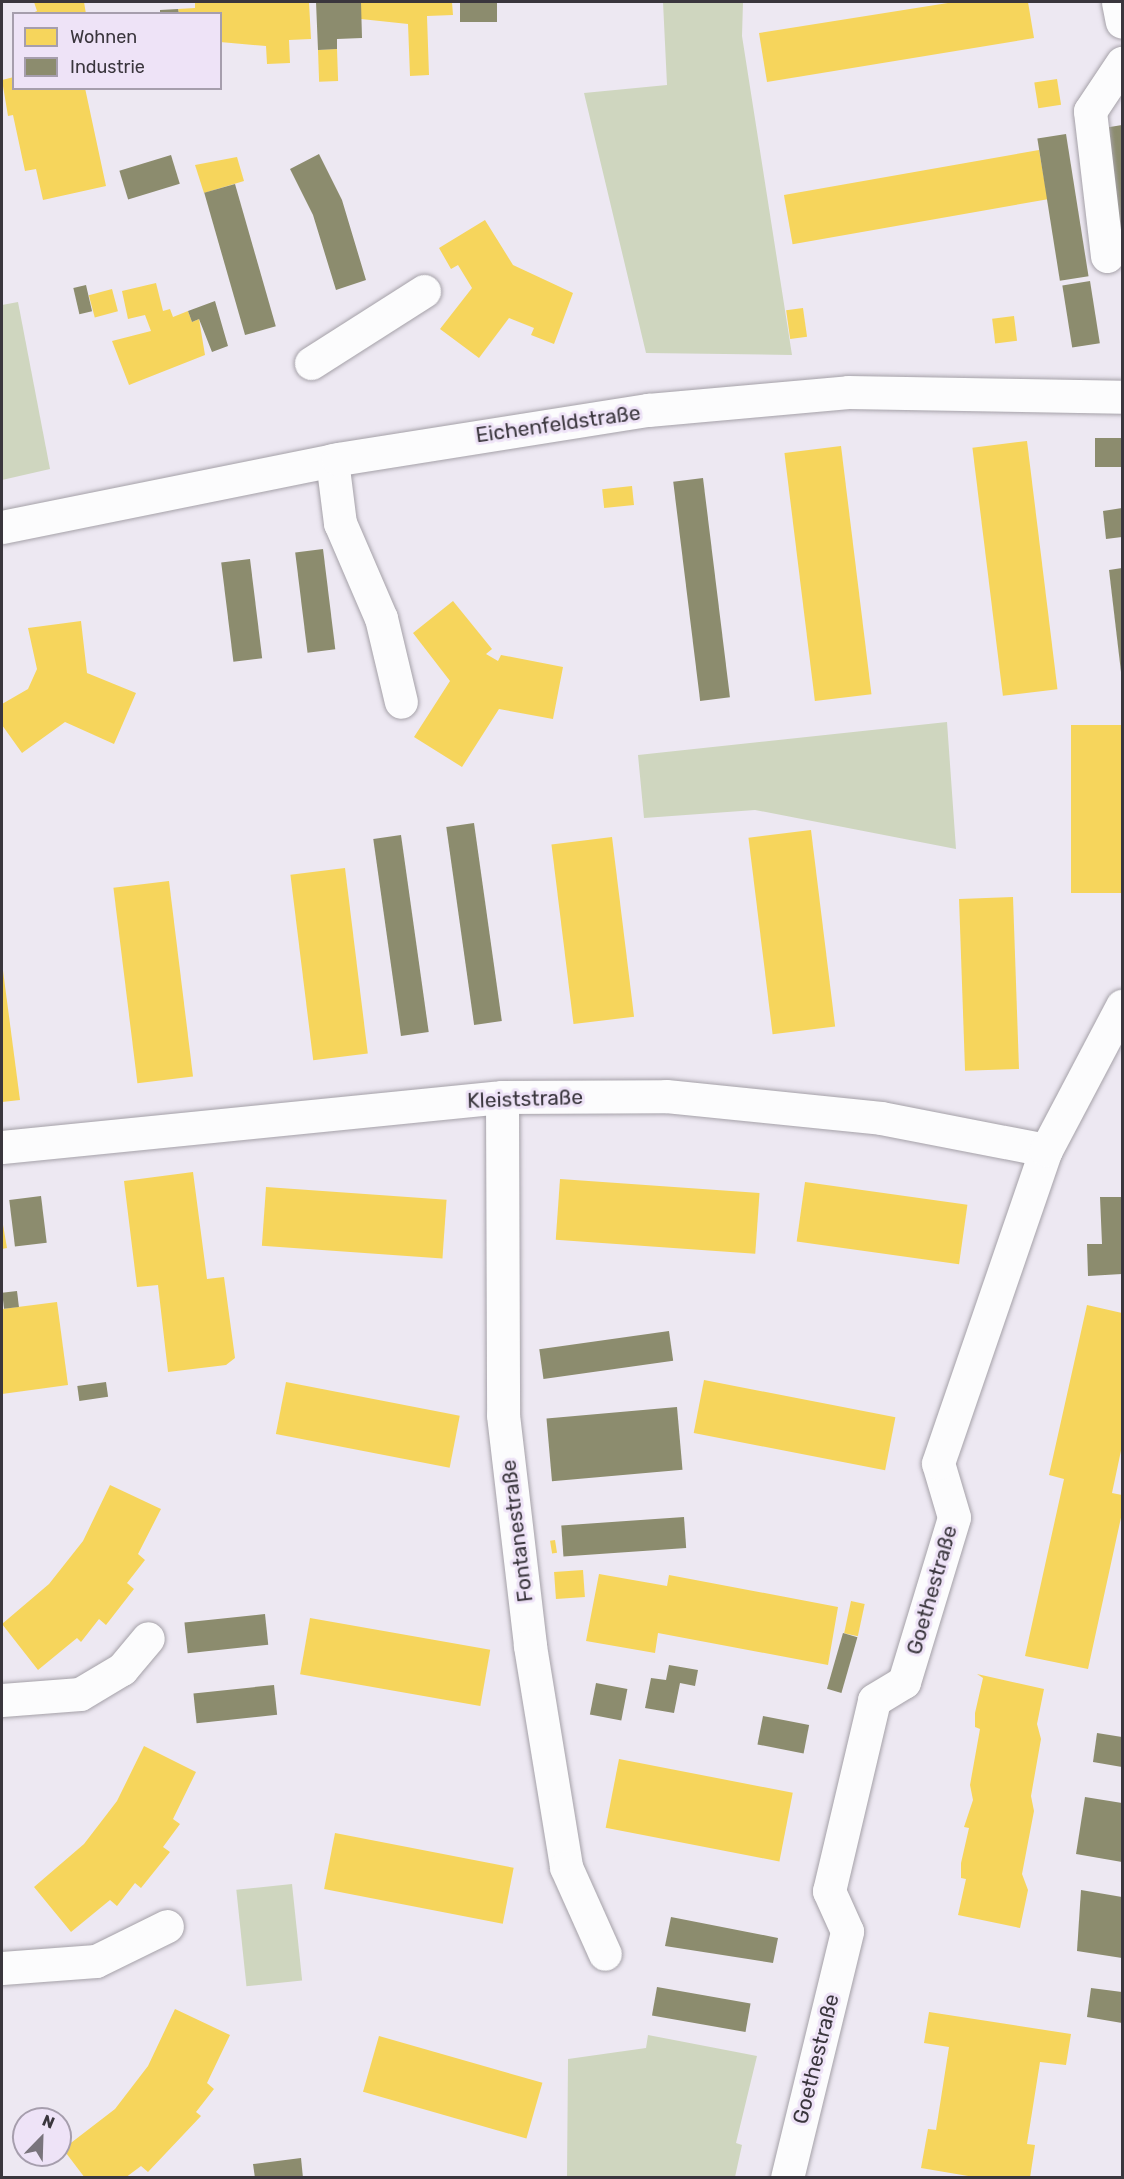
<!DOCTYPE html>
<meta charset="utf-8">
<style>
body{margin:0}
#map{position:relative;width:1124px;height:2179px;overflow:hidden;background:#ede8f2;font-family:Rubik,sans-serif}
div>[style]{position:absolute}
.green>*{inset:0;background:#cfd6bf;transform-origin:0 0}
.homes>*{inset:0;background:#f6d55c;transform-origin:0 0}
.industry>*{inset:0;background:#8c8c6e;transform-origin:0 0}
.roads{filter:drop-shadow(0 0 2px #a5a1a8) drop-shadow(0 0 2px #a5a1a8)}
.minor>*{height:33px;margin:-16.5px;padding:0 16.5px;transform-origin:16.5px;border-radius:16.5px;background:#fcfcfd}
span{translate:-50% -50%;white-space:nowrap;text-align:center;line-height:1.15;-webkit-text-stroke:6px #eee3f7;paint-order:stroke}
.street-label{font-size:21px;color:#3a363d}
.frame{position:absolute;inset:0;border:3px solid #3a363d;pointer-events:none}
.legend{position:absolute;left:12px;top:12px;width:210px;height:78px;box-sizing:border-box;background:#eee3f7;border:2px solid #a69ead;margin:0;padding:8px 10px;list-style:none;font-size:18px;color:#3a363d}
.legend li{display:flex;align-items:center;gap:12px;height:30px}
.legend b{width:30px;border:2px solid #a69ead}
.north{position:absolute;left:12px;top:2107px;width:60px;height:60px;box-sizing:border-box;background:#eee3f7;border:2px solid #a69ead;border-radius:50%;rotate:23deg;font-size:16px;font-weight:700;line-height:24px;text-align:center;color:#3a363d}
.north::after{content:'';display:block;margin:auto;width:21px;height:27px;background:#79747c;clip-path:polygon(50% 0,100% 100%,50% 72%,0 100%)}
</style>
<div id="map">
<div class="green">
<div style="clip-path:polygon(663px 2px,743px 2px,742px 36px,792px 355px,646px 353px,584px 93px,667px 85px)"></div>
<div style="clip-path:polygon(18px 302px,50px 469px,2px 480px,2px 305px)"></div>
<div style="clip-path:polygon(947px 722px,956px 849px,755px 810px,644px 818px,638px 755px)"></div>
<div style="left:292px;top:1884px;width:97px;height:56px;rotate:84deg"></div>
<div style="clip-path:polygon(648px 2035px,757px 2056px,736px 2143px,742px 2145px,735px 2177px,567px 2177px,568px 2059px,646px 2048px)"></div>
</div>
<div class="homes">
<div style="clip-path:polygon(34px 2px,84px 2px,86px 14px,30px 14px,37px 11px)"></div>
<div style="clip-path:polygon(195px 2px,309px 2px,311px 39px,289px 40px,290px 63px,267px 64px,266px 46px,220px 42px,220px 14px,179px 14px,178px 9px,195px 8px)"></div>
<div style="clip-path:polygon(361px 2px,452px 2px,453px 15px,427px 16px,429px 75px,410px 76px,408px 24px,361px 19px)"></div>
<div style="clip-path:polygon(954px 2px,1028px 2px,1034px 38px,767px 82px,759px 33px)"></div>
<div style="left:337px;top:49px;width:32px;height:19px;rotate:88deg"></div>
<div style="clip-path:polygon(14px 77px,14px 88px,85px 88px,106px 186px,43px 200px,36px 169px,25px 171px,13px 115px,8px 116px,2px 80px)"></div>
<div style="left:1057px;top:79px;width:26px;height:23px;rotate:81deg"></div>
<div style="left:1039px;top:150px;width:50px;height:259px;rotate:80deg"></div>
<div style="clip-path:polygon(237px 157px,244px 181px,204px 193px,195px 165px)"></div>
<div style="clip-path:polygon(485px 220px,513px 265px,573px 293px,554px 344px,531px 335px,534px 328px,509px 318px,479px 358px,440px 329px,472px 288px,458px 265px,451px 269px,439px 248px)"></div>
<div style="clip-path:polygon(156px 283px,163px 311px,170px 309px,173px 317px,188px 311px,192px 322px,199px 319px,205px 355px,129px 385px,112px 341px,151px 331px,145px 315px,128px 319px,122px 291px)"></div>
<div style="left:112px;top:289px;width:23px;height:24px;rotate:75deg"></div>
<div style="left:803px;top:308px;width:29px;height:17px;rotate:82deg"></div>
<div style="left:1014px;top:316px;width:25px;height:22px;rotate:83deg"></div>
<div style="left:1027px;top:441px;width:250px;height:55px;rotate:83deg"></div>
<div style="left:841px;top:446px;width:250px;height:57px;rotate:83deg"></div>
<div style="left:632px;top:486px;width:19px;height:30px;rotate:84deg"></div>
<div style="clip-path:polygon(453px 601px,492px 649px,486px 654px,498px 661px,501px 655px,563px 667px,553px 719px,499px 709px,462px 767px,414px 737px,450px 681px,413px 633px)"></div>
<div style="clip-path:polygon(81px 621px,87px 673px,136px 693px,114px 744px,65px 722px,22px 753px,2px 725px,2px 704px,28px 689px,37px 669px,28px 628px)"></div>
<div style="left:1122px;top:725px;width:168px;height:51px;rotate:90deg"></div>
<div style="left:811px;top:830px;width:198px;height:63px;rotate:83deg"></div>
<div style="left:612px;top:837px;width:181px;height:61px;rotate:83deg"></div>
<div style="left:345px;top:868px;width:187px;height:55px;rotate:83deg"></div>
<div style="left:169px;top:881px;width:197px;height:56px;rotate:83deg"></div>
<div style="left:1013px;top:897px;width:172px;height:54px;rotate:88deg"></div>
<div style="clip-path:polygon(2px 963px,20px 1100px,2px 1102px)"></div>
<div style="clip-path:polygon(193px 1172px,207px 1279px,224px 1277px,235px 1358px,226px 1365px,168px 1372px,158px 1285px,137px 1287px,124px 1181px)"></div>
<div style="left:560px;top:1179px;width:200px;height:61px;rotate:4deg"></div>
<div style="left:805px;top:1182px;width:164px;height:60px;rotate:8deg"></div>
<div style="left:266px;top:1187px;width:181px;height:59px;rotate:4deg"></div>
<div style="clip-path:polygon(2px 1219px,7px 1248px,2px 1249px)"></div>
<div style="clip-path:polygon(57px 1302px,68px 1385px,2px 1394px,2px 1309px)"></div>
<div style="clip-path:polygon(1087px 1305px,1122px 1313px,1122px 1446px,1112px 1493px,1122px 1495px,1122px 1513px,1088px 1669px,1025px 1656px,1064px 1479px,1049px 1475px)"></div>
<div style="left:704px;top:1380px;width:195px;height:54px;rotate:11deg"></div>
<div style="left:286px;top:1382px;width:177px;height:53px;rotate:11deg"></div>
<div style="clip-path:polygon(110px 1485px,161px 1509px,138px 1554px,145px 1560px,127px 1583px,134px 1589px,106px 1625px,99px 1619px,81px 1642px,77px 1638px,38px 1670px,2px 1624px,49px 1584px,83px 1541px)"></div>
<div style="left:555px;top:1540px;width:13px;height:5px;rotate:81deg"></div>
<div style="left:583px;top:1570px;width:27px;height:29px;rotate:86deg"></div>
<div style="clip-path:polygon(599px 1574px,667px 1586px,669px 1575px,838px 1607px,828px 1665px,658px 1633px,655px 1653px,586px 1641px)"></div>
<div style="left:851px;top:1601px;width:14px;height:33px;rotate:12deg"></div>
<div style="left:310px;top:1618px;width:183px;height:57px;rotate:10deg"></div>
<div style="clip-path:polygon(977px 1674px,1044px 1689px,1037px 1724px,1041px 1739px,1031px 1796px,1034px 1811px,1022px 1874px,1028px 1890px,1020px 1928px,958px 1915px,966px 1879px,961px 1878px,961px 1863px,969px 1828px,964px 1827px,973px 1800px,970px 1785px,980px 1729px,975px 1727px,975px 1713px,983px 1678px)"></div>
<div style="clip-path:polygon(144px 1746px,196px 1772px,173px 1819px,180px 1824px,163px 1847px,170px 1852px,141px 1888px,135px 1883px,117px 1906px,110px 1900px,71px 1932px,34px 1887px,84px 1844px,117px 1801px)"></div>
<div style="left:619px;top:1759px;width:177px;height:70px;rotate:11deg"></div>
<div style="left:335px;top:1833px;width:182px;height:57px;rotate:11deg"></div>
<div style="clip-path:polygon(175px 2009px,230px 2035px,207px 2083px,214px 2089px,196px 2112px,201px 2116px,148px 2172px,141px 2166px,125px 2178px,85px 2178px,63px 2149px,115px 2109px,148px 2066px)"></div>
<div style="clip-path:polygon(929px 2012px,1071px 2034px,1066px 2065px,1040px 2062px,1027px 2144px,1035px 2145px,1030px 2178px,980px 2178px,921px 2168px,928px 2129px,936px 2130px,949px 2047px,924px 2043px)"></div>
<div style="left:379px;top:2036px;width:170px;height:58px;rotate:16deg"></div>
</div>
<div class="industry">
<div style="clip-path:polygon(316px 2px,361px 2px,362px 38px,337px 39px,337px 49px,318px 50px)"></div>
<div style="left:460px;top:2px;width:37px;height:20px"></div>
<div style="clip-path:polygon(178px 9px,179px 14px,160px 14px,160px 10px)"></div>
<div style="clip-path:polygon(1122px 125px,1122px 232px,1121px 232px,1104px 128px)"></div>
<div style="left:1066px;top:134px;width:144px;height:29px;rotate:81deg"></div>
<div style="clip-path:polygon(319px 154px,342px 200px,366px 280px,336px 290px,313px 215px,290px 169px)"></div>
<div style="left:171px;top:155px;width:30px;height:54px;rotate:73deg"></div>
<div style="left:235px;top:184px;width:148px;height:32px;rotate:74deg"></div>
<div style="left:1090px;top:281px;width:63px;height:28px;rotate:81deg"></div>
<div style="left:86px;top:285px;width:27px;height:13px;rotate:77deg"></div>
<div style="clip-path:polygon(215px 301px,228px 346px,212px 352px,199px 319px,192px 322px,188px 311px)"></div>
<div style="left:1122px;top:438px;width:29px;height:27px;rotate:90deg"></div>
<div style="left:703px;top:478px;width:221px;height:30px;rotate:83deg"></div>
<div style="clip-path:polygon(1122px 508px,1122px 537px,1106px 539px,1103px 511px)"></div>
<div style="left:323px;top:549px;width:101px;height:28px;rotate:83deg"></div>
<div style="left:250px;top:559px;width:100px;height:29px;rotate:83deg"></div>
<div style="clip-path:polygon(1122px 568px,1122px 672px,1121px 672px,1109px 570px)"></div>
<div style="left:474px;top:823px;width:200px;height:28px;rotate:82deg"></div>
<div style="left:401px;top:835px;width:199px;height:28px;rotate:82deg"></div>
<div style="left:41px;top:1196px;width:47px;height:32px;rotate:83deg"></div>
<div style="clip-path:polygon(1100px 1197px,1122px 1197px,1122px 1274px,1088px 1276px,1087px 1244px,1102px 1244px)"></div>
<div style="left:17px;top:1291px;width:16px;height:15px;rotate:83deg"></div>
<div style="left:669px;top:1331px;width:30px;height:131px;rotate:82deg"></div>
<div style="left:106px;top:1382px;width:15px;height:29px;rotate:82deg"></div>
<div style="left:677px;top:1407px;width:63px;height:131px;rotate:85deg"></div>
<div style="left:684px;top:1517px;width:31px;height:123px;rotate:86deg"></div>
<div style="left:265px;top:1614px;width:31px;height:81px;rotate:84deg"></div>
<div style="left:843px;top:1633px;width:15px;height:58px;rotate:16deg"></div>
<div style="clip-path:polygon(669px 1665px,698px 1670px,695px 1686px,680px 1683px,674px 1713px,645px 1708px,651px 1678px,666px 1680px)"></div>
<div style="left:596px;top:1683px;width:32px;height:32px;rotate:11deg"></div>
<div style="left:274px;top:1685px;width:30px;height:81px;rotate:84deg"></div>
<div style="left:763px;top:1716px;width:47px;height:29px;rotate:11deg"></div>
<div style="clip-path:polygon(1097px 1733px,1122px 1737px,1122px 1767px,1093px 1762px)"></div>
<div style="clip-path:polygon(1085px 1797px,1122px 1803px,1122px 1862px,1076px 1854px)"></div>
<div style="clip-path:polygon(1081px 1890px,1122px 1897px,1122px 1958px,1077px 1951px)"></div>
<div style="clip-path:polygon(671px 1917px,778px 1938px,773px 1963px,665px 1946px)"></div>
<div style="left:657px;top:1987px;width:95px;height:29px;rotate:10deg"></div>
<div style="clip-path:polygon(1091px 1988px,1122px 1992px,1122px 2023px,1087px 2017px)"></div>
<div style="clip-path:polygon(301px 2158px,303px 2178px,255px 2178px,253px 2164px)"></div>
</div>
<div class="roads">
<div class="minor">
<div style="left:1118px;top:2px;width:20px;rotate:79deg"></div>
<div style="left:1107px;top:256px;width:146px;rotate:-96.7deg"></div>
<div style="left:1090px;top:111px;width:58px;rotate:-56.3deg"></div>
<div style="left:311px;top:363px;width:134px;rotate:-32.5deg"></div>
<div style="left:332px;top:460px;width:64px;rotate:82.8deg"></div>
<div style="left:340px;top:523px;width:103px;rotate:66.7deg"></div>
<div style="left:381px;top:618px;width:86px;rotate:76.6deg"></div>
<div style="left:2px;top:527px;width:343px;rotate:-11.4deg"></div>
<div style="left:338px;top:459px;width:314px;rotate:-9deg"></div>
<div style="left:648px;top:410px;width:201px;rotate:-5.1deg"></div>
<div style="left:848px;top:392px;width:274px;rotate:1deg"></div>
<div style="left:502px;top:1097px;width:318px;rotate:89.8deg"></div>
<div style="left:503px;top:1415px;width:233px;rotate:83.3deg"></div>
<div style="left:530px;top:1646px;width:224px;rotate:80.7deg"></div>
<div style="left:566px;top:1867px;width:95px;rotate:65.9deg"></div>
<div style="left:2px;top:1147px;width:502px;rotate:-5.71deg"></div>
<div style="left:502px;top:1097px;width:164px;rotate:-0.3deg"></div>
<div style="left:666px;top:1096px;width:216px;rotate:5.8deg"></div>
<div style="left:881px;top:1118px;width:168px;rotate:11deg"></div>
<div style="left:2px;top:1700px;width:78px;rotate:-4.4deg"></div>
<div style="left:80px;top:1694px;width:49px;rotate:-30.8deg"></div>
<div style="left:122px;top:1669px;width:40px;rotate:-50deg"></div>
<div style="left:2px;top:1968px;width:94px;rotate:-4.3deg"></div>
<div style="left:96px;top:1961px;width:79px;rotate:-26.2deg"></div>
<div style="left:787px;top:2178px;width:254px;rotate:-76.3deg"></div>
<div style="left:847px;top:1931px;width:44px;rotate:-114.2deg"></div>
<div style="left:829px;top:1891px;width:196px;rotate:-76.7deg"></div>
<div style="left:874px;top:1700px;width:35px;rotate:-31deg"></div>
<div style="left:904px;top:1682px;width:172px;rotate:-73.1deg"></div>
<div style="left:954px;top:1517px;width:56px;rotate:-106.5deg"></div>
<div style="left:938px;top:1463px;width:331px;rotate:-71deg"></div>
<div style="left:1046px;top:1150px;width:163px;rotate:-62.2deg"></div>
</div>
</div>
<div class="street-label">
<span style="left:558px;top:424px;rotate:-8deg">Eichenfeldstraße</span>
<span style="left:525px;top:1099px;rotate:-2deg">Kleiststraße</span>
<span style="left:517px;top:1531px;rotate:-97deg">Fontanestraße</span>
<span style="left:932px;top:1590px;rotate:-74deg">Goethestraße</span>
<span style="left:816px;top:2059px;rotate:-76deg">Goethestraße</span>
</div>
<div class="frame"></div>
<ul class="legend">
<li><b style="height:16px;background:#f6d55c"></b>Wohnen</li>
<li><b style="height:16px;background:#8c8c6e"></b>Industrie</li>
</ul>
<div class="north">N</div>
</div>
